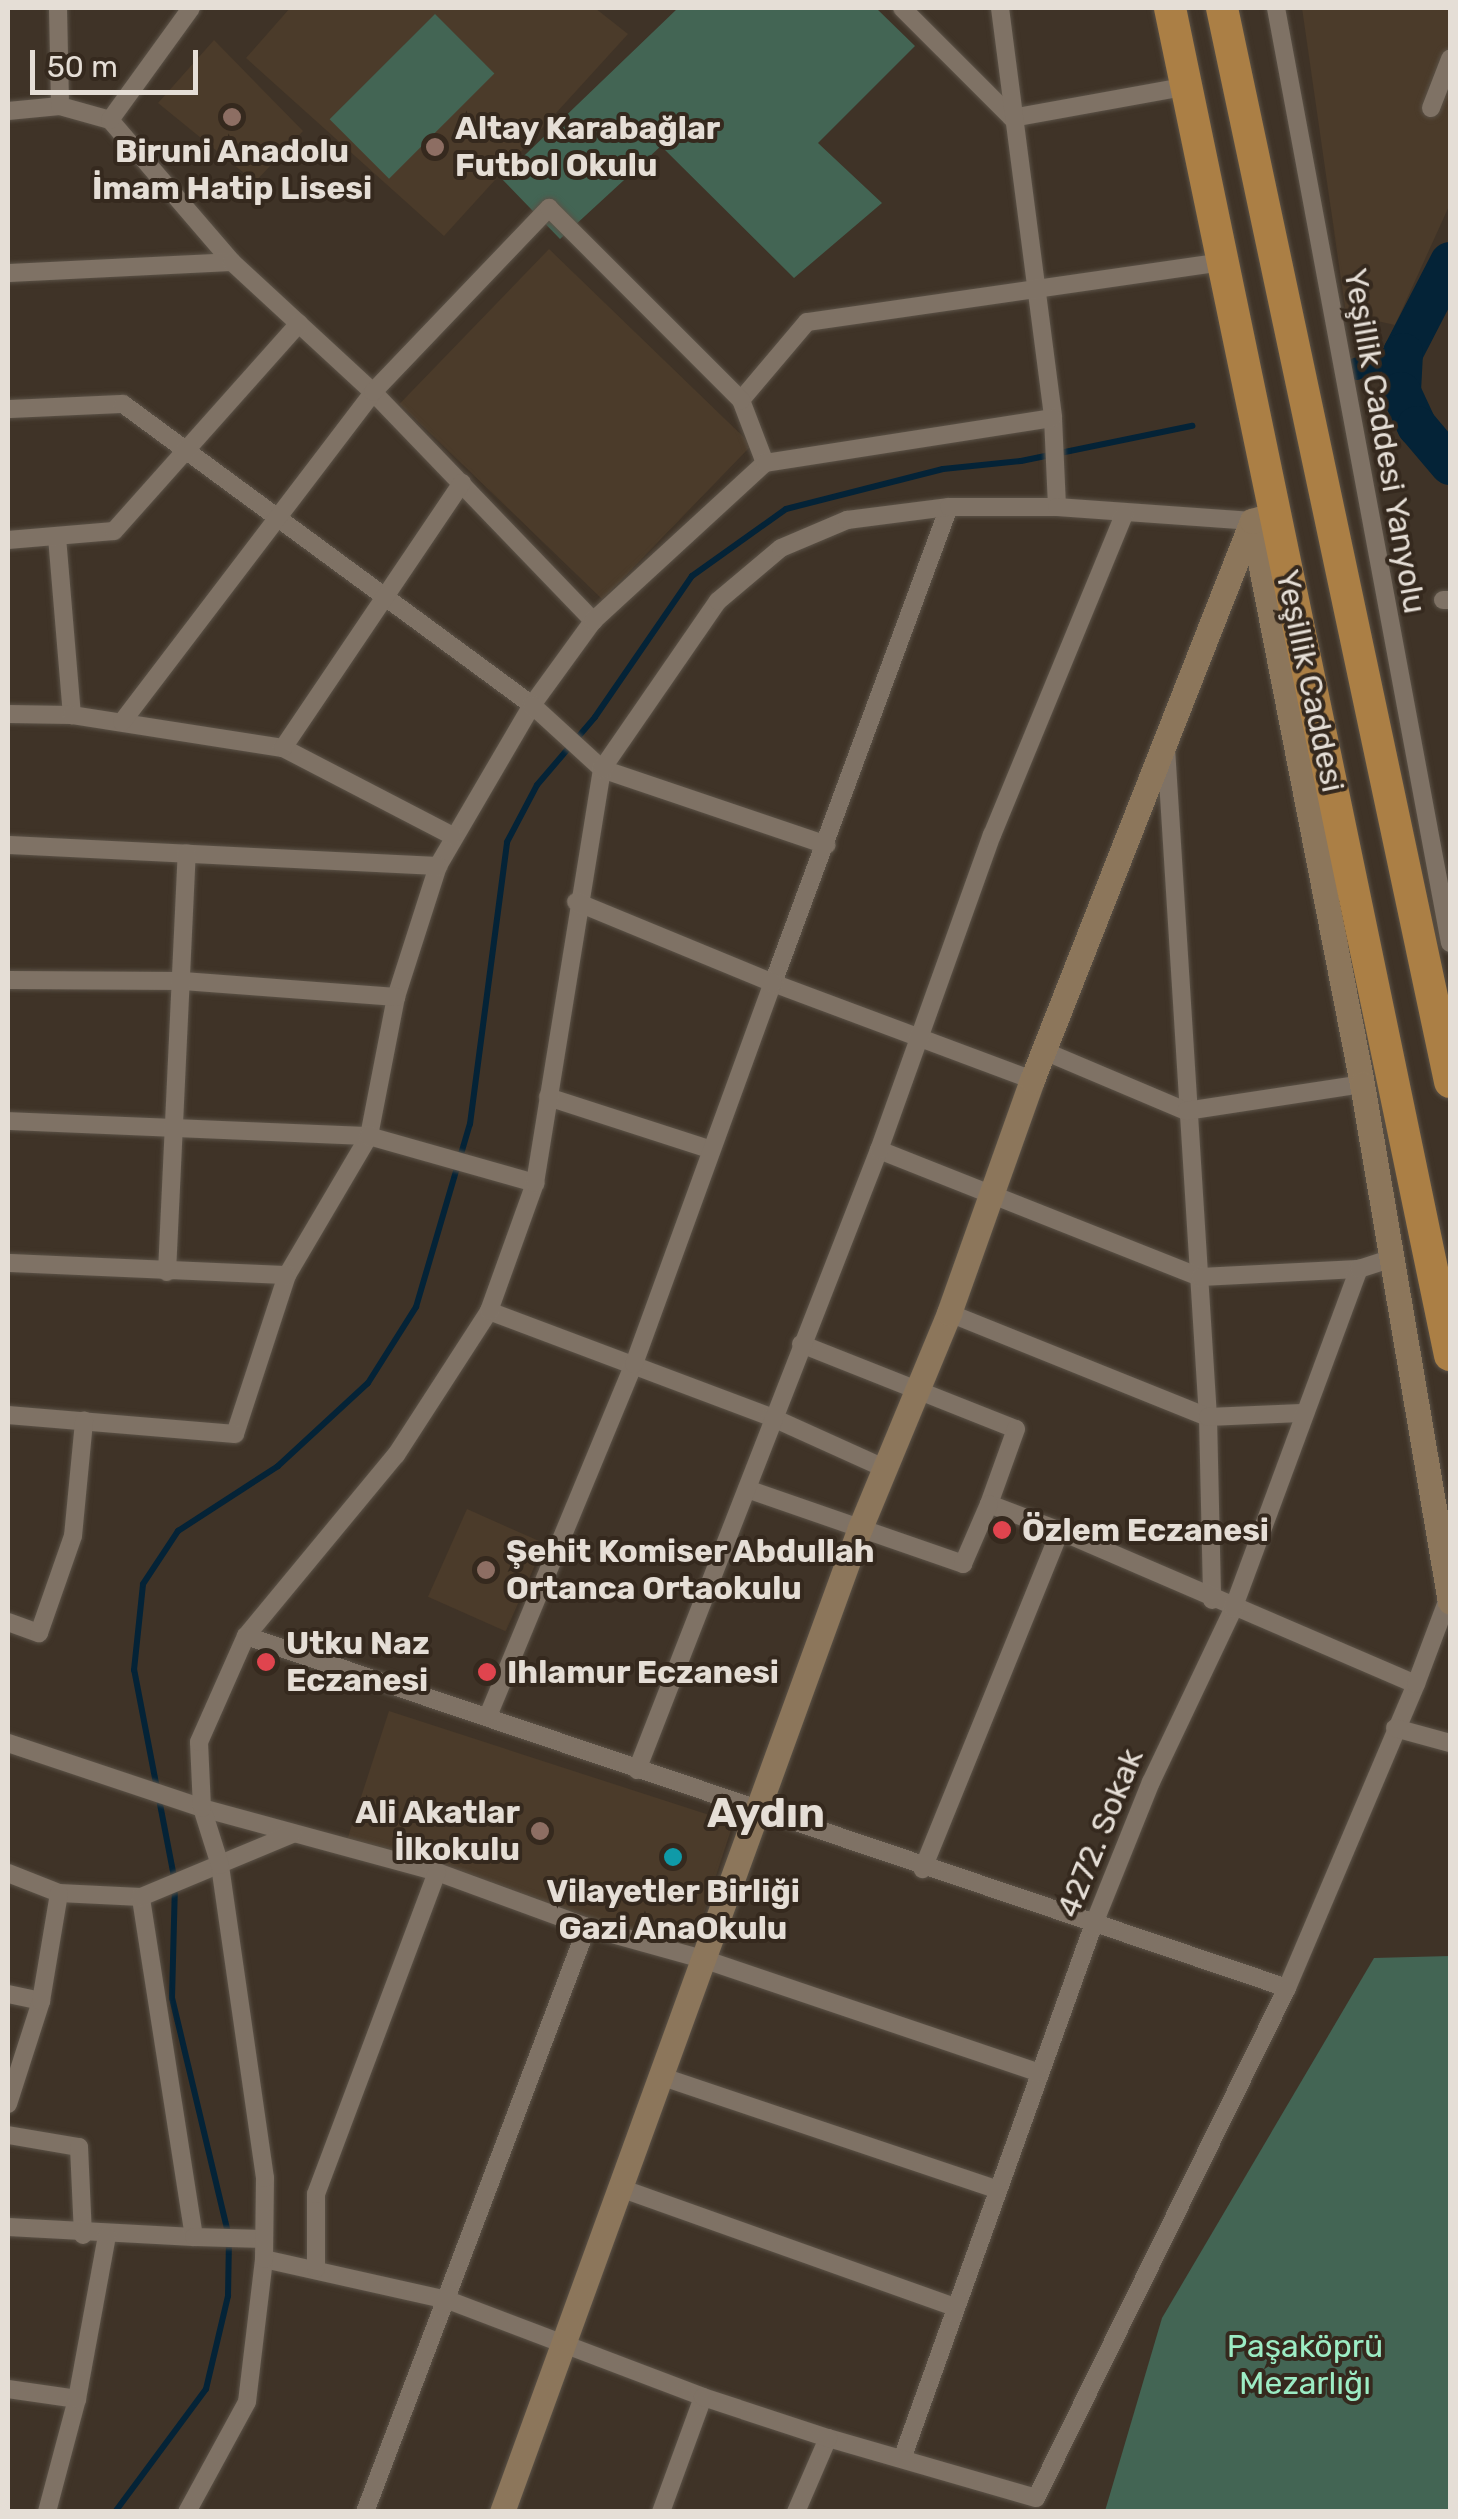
<!DOCTYPE html>
<meta charset="utf-8">
<style>
body{margin:0}
#map{position:relative;width:1458px;height:2519px;overflow:hidden;background:#3f3327;font-family:Rubik,sans-serif}
div>[style]{position:absolute}
.built>*{inset:0;background:#4b3b2a;transform-origin:0 0}
.green>*{inset:0;background:#436554;transform-origin:0 0}
.stream>*{height:6px;margin:-3px;padding:0 3px;transform-origin:3px;border-radius:3px;background:#042337}
.canal>*{height:22px;margin:-11px;padding:0 11px;transform-origin:11px;border-radius:11px;background:#042337}
.river>*{height:40px;margin:-20px;padding:0 20px;transform-origin:20px;border-radius:20px;background:#042337}
.roads{filter:drop-shadow(0 0 2px #5b5247) drop-shadow(0 0 2px #5b5247)}
.street>*{height:18px;margin:-9px;padding:0 9px;transform-origin:9px;border-radius:9px;background:#7f7265}
.secondary>*{height:25px;margin:-12.5px;padding:0 12.5px;transform-origin:12.5px;border-radius:12.5px;background:#8c765b}
.highway>*{height:32px;margin:-16px;padding:0 16px;transform-origin:16px;border-radius:16px;background:#ab7f45}
.dots>*{width:28px;height:28px;translate:-50% -50%;box-sizing:border-box;border:5px solid #35291e;border-radius:50%}
span{translate:-50% -50%;white-space:nowrap;text-align:center;line-height:1.15;-webkit-text-stroke:8px #35291e;paint-order:stroke}
.poi-label{font-size:32px;color:#e5ded6;font-weight:700}
.left{translate:0 -50%;text-align:left}
.right{translate:-100% -50%;text-align:right}
.street-label{font-size:32px;color:#e5ded6}
.park-label{font-size:32px;color:#9cecc4}
.district-label{font-size:42px;color:#e5ded6;font-weight:700}
.frame{position:absolute;inset:0;border:10px solid #e5ded6;pointer-events:none}
.scale{position:absolute;left:30px;top:50px;width:168px;height:45px;box-sizing:border-box;border:5px solid #e5ded6;border-top:0;padding-left:12px;font-size:30px;line-height:35px;white-space:nowrap;color:#e5ded6;-webkit-text-stroke:8px #35291e;paint-order:stroke}
</style>
<div id="map">
<div class="built">
<div style="clip-path:polygon(290px 8px,595px 8px,628px 34px,444px 236px,246px 58px)"></div>
<div style="clip-path:polygon(1302px 8px,1450px 8px,1450px 204px,1395px 325px,1346px 314px)"></div>
<div style="clip-path:polygon(214px 40px,303px 131px,255px 182px,158px 103px)"></div>
<div style="left:549px;top:249px;width:282px;height:215px;rotate:44deg"></div>
<div style="left:467px;top:1509px;width:85px;height:96px;rotate:24deg"></div>
<div style="left:389px;top:1711px;width:362px;height:136px;rotate:18deg"></div>
</div>
<div class="green">
<div style="clip-path:polygon(678px 8px,876px 8px,915px 46px,818px 143px,882px 203px,794px 278px,661px 146px,560px 239px,501px 178px)"></div>
<div style="left:435px;top:14px;width:84px;height:149px;rotate:45deg"></div>
<div style="clip-path:polygon(1450px 1956px,1450px 2511px,1105px 2511px,1162px 2318px,1374px 1958px)"></div>
</div>
<div class="stream">
<div style="left:115px;top:2512px;width:153px;rotate:-53.5deg"></div>
<div style="left:206px;top:2389px;width:96px;rotate:-76.7deg"></div>
<div style="left:228px;top:2296px;width:59px;rotate:-89deg"></div>
<div style="left:229px;top:2237px;width:246px;rotate:-103.4deg"></div>
<div style="left:172px;top:1998px;width:116px;rotate:-88.5deg"></div>
<div style="left:175px;top:1882px;width:216px;rotate:-100.9deg"></div>
<div style="left:134px;top:1670px;width:86px;rotate:-84deg"></div>
<div style="left:143px;top:1584px;width:64px;rotate:-56.6deg"></div>
<div style="left:178px;top:1531px;width:119px;rotate:-33deg"></div>
<div style="left:278px;top:1466px;width:122px;rotate:-42.7deg"></div>
<div style="left:368px;top:1383px;width:90px;rotate:-57.7deg"></div>
<div style="left:416px;top:1307px;width:191px;rotate:-73.6deg"></div>
<div style="left:470px;top:1124px;width:284px;rotate:-82.5deg"></div>
<div style="left:507px;top:842px;width:64px;rotate:-62.2deg"></div>
<div style="left:537px;top:785px;width:89px;rotate:-49.5deg"></div>
<div style="left:595px;top:717px;width:171px;rotate:-55.5deg"></div>
<div style="left:692px;top:576px;width:115px;rotate:-35.5deg"></div>
<div style="left:786px;top:509px;width:162px;rotate:-14.3deg"></div>
<div style="left:943px;top:469px;width:78px;rotate:-5.9deg"></div>
<div style="left:1021px;top:461px;width:175px;rotate:-11.6deg"></div>
</div>
<div class="canal">
<div style="left:1356px;top:369px;width:50px;rotate:-18.8deg"></div>
</div>
<div class="river">
<div style="left:1450px;top:262px;width:102px;rotate:117.3deg"></div>
<div style="left:1403px;top:353px;width:39px;rotate:93deg"></div>
<div style="left:1401px;top:392px;width:38px;rotate:65deg"></div>
<div style="left:1417px;top:426px;width:51px;rotate:49.8deg"></div>
</div>
<div class="roads">
<div class="street">
<div style="left:58px;top:8px;width:98px;rotate:88.8deg"></div>
<div style="left:902px;top:8px;width:156px;rotate:45deg"></div>
<div style="left:1012px;top:118px;width:174px;rotate:-10.3deg"></div>
<div style="left:1000px;top:8px;width:413px;rotate:82.6deg"></div>
<div style="left:1053px;top:418px;width:89px;rotate:87.4deg"></div>
<div style="left:1276px;top:8px;width:951px;rotate:79.46deg"></div>
<div style="left:1431px;top:108px;width:53px;rotate:-68.8deg"></div>
<div style="left:8px;top:111px;width:52px;rotate:-5.5deg"></div>
<div style="left:60px;top:106px;width:52px;rotate:15.6deg"></div>
<div style="left:110px;top:120px;width:187px;rotate:49.3deg"></div>
<div style="left:110px;top:120px;width:138px;rotate:-54.1deg"></div>
<div style="left:8px;top:273px;width:224px;rotate:-2.8deg"></div>
<div style="left:232px;top:262px;width:192px;rotate:42.7deg"></div>
<div style="left:373px;top:392px;width:318px;rotate:46.1deg"></div>
<div style="left:593px;top:621px;width:104px;rotate:126deg"></div>
<div style="left:532px;top:705px;width:186px;rotate:120.3deg"></div>
<div style="left:438px;top:866px;width:138px;rotate:107.8deg"></div>
<div style="left:396px;top:997px;width:142px;rotate:101deg"></div>
<div style="left:369px;top:1136px;width:161px;rotate:120.5deg"></div>
<div style="left:287px;top:1275px;width:167px;rotate:108.1deg"></div>
<div style="left:235px;top:1434px;width:228px;rotate:-175.2deg"></div>
<div style="left:8px;top:409px;width:115px;rotate:-2.5deg"></div>
<div style="left:123px;top:404px;width:508px;rotate:36.35deg"></div>
<div style="left:532px;top:705px;width:95px;rotate:42.4deg"></div>
<div style="left:602px;top:769px;width:237px;rotate:18.7deg"></div>
<div style="left:765px;top:463px;width:67px;rotate:-110.9deg"></div>
<div style="left:741px;top:400px;width:102px;rotate:-49.8deg"></div>
<div style="left:807px;top:322px;width:419px;rotate:-8.2deg"></div>
<div style="left:949px;top:507px;width:507px;rotate:110.29deg"></div>
<div style="left:773px;top:983px;width:277px;rotate:20.5deg"></div>
<div style="left:57px;top:537px;width:179px;rotate:85.2deg"></div>
<div style="left:8px;top:540px;width:106px;rotate:-4.9deg"></div>
<div style="left:114px;top:531px;width:278px;rotate:-48.3deg"></div>
<div style="left:1443px;top:600px;width:7px"></div>
<div style="left:593px;top:621px;width:234px;rotate:-42.6deg"></div>
<div style="left:765px;top:463px;width:291px;rotate:-8.9deg"></div>
<div style="left:8px;top:714px;width:64px;rotate:0.9deg"></div>
<div style="left:72px;top:715px;width:214px;rotate:8.9deg"></div>
<div style="left:283px;top:748px;width:191px;rotate:27.4deg"></div>
<div style="left:122px;top:722px;width:415px;rotate:-52.7deg"></div>
<div style="left:373px;top:392px;width:255px;rotate:-46.3deg"></div>
<div style="left:549px;top:208px;width:272px;rotate:45deg"></div>
<div style="left:283px;top:748px;width:320px;rotate:-56deg"></div>
<div style="left:1166px;top:748px;width:670px;rotate:86.41deg"></div>
<div style="left:1208px;top:1417px;width:183px;rotate:88.7deg"></div>
<div style="left:8px;top:845px;width:431px;rotate:2.8deg"></div>
<div style="left:8px;top:980px;width:175px;rotate:0.3deg"></div>
<div style="left:183px;top:981px;width:214px;rotate:4.3deg"></div>
<div style="left:1044px;top:1051px;width:154px;rotate:22.9deg"></div>
<div style="left:1186px;top:1111px;width:178px;rotate:-8.7deg"></div>
<div style="left:548px;top:1097px;width:169px;rotate:17.9deg"></div>
<div style="left:8px;top:1121px;width:361px;rotate:2.4deg"></div>
<div style="left:369px;top:1136px;width:173px;rotate:15.8deg"></div>
<div style="left:879px;top:1150px;width:345px;rotate:21.6deg"></div>
<div style="left:1200px;top:1277px;width:159px;rotate:-2.9deg"></div>
<div style="left:8px;top:1263px;width:279px;rotate:2.5deg"></div>
<div style="left:167px;top:1272px;width:419px;rotate:-87.3deg"></div>
<div style="left:489px;top:1311px;width:301px;rotate:20.6deg"></div>
<div style="left:771px;top:1417px;width:124px;rotate:24.3deg"></div>
<div style="left:949px;top:1313px;width:279px;rotate:21.9deg"></div>
<div style="left:1208px;top:1417px;width:97px;rotate:-2.4deg"></div>
<div style="left:801px;top:1344px;width:231px;rotate:21.6deg"></div>
<div style="left:1016px;top:1429px;width:80px;rotate:109.8deg"></div>
<div style="left:989px;top:1504px;width:76px;rotate:20.8deg"></div>
<div style="left:1060px;top:1531px;width:365px;rotate:112.1deg"></div>
<div style="left:747px;top:1489px;width:229px;rotate:19.1deg"></div>
<div style="left:963px;top:1564px;width:65px;rotate:-66.6deg"></div>
<div style="left:1060px;top:1531px;width:387px;rotate:23.3deg"></div>
<div style="left:1416px;top:1684px;width:330px;rotate:113deg"></div>
<div style="left:8px;top:1622px;width:33px;rotate:20deg"></div>
<div style="left:39px;top:1633px;width:103px;rotate:-70.7deg"></div>
<div style="left:73px;top:1536px;width:116px;rotate:-84.5deg"></div>
<div style="left:246px;top:1636px;width:235px;rotate:-50.4deg"></div>
<div style="left:396px;top:1455px;width:171px;rotate:-57.1deg"></div>
<div style="left:489px;top:1311px;width:136px;rotate:-70.2deg"></div>
<div style="left:535px;top:1183px;width:419px;rotate:-80.8deg"></div>
<div style="left:602px;top:769px;width:204px;rotate:-55.4deg"></div>
<div style="left:718px;top:601px;width:82px;rotate:-40.1deg"></div>
<div style="left:781px;top:548px;width:72px;rotate:-23deg"></div>
<div style="left:847px;top:520px;width:103px;rotate:-7.3deg"></div>
<div style="left:949px;top:507px;width:108px"></div>
<div style="left:1057px;top:507px;width:196px;rotate:4.1deg"></div>
<div style="left:1416px;top:1684px;width:85px;rotate:-69.4deg"></div>
<div style="left:488px;top:1716px;width:381px;rotate:-67.5deg"></div>
<div style="left:634px;top:1364px;width:406px;rotate:-70deg"></div>
<div style="left:773px;top:983px;width:213px;rotate:-157.6deg"></div>
<div style="left:1395px;top:1728px;width:57px;rotate:15.3deg"></div>
<div style="left:8px;top:1743px;width:205px;rotate:18.5deg"></div>
<div style="left:202px;top:1808px;width:244px;rotate:15.2deg"></div>
<div style="left:437px;top:1872px;width:160px;rotate:20.1deg"></div>
<div style="left:637px;top:1770px;width:666px;rotate:-68.68deg"></div>
<div style="left:879px;top:1150px;width:335px;rotate:-70.3deg"></div>
<div style="left:992px;top:835px;width:347px;rotate:-67.6deg"></div>
<div style="left:8px;top:1873px;width:55px;rotate:21.4deg"></div>
<div style="left:59px;top:1893px;width:82px;rotate:2.8deg"></div>
<div style="left:8px;top:1994px;width:34px;rotate:12deg"></div>
<div style="left:663px;top:2077px;width:351px;rotate:18.6deg"></div>
<div style="left:8px;top:2104px;width:108px;rotate:-72.2deg"></div>
<div style="left:41px;top:2001px;width:109px;rotate:-80.5deg"></div>
<div style="left:8px;top:2135px;width:72px;rotate:9.6deg"></div>
<div style="left:79px;top:2147px;width:88px;rotate:87.4deg"></div>
<div style="left:623px;top:2189px;width:349px;rotate:19.6deg"></div>
<div style="left:8px;top:2227px;width:186px;rotate:3.1deg"></div>
<div style="left:194px;top:2237px;width:344px;rotate:-98.9deg"></div>
<div style="left:141px;top:1897px;width:164px;rotate:-22.6deg"></div>
<div style="left:194px;top:2237px;width:70px;rotate:1.6deg"></div>
<div style="left:264px;top:2259px;width:189px;rotate:12.6deg"></div>
<div style="left:448px;top:2300px;width:273px;rotate:20.8deg"></div>
<div style="left:316px;top:2269px;width:75px;rotate:-90deg"></div>
<div style="left:316px;top:2194px;width:344px;rotate:-69.4deg"></div>
<div style="left:8px;top:2389px;width:70px;rotate:8.2deg"></div>
<div style="left:77px;top:2399px;width:117px;rotate:104.9deg"></div>
<div style="left:77px;top:2399px;width:166px;rotate:-79.6deg"></div>
<div style="left:902px;top:2459px;width:566px;rotate:-70.28deg"></div>
<div style="left:1093px;top:1926px;width:155px;rotate:-68.1deg"></div>
<div style="left:1151px;top:1782px;width:191px;rotate:-64.6deg"></div>
<div style="left:1233px;top:1609px;width:363px;rotate:-69.7deg"></div>
<div style="left:1359px;top:1269px;width:35px;rotate:-18deg"></div>
<div style="left:187px;top:2512px;width:125px;rotate:-61.4deg"></div>
<div style="left:247px;top:2402px;width:144px;rotate:-83.2deg"></div>
<div style="left:264px;top:2259px;width:81px;rotate:-89.3deg"></div>
<div style="left:265px;top:2178px;width:316px;rotate:-98.2deg"></div>
<div style="left:220px;top:1865px;width:60px;rotate:-107.5deg"></div>
<div style="left:202px;top:1808px;width:66px;rotate:-92.6deg"></div>
<div style="left:199px;top:1742px;width:116px;rotate:-66.1deg"></div>
<div style="left:246px;top:1636px;width:1099px;rotate:18.68deg"></div>
<div style="left:1287px;top:1988px;width:568px;rotate:116.2deg"></div>
<div style="left:1036px;top:2498px;width:216px;rotate:-163.9deg"></div>
<div style="left:828px;top:2438px;width:81px;rotate:113.4deg"></div>
<div style="left:365px;top:2512px;width:626px;rotate:-69.22deg"></div>
<div style="left:587px;top:1927px;width:123px;rotate:15.5deg"></div>
<div style="left:706px;top:1960px;width:349px;rotate:18.7deg"></div>
<div style="left:661px;top:2512px;width:122px;rotate:-69.9deg"></div>
<div style="left:703px;top:2397px;width:132px;rotate:18.2deg"></div>
</div>
<div class="secondary">
<div style="left:1252px;top:521px;width:574px;rotate:78.94deg"></div>
<div style="left:1362px;top:1084px;width:525px;rotate:80.36deg"></div>
<div style="left:502px;top:2512px;width:1047px;rotate:-70.01deg"></div>
<div style="left:860px;top:1528px;width:233px;rotate:-67.5deg"></div>
<div style="left:949px;top:1313px;width:247px;rotate:-70.4deg"></div>
<div style="left:1032px;top:1080px;width:601px;rotate:-68.52deg"></div>
<div style="left:1252px;top:521px;width:24px;rotate:-17deg"></div>
</div>
<div class="highway">
<div style="left:1170px;top:8px;width:1376px;rotate:78.26deg"></div>
<div style="left:1222px;top:8px;width:1098px;rotate:78.01deg"></div>
</div>
</div>
<div class="dots">
<div style="left:232px;top:117px;background:#8d6e63"></div>
<div style="left:435px;top:147px;background:#8d6e63"></div>
<div style="left:1002px;top:1530px;background:#e0444e"></div>
<div style="left:486px;top:1570px;background:#8d6e63"></div>
<div style="left:266px;top:1662px;background:#e0444e"></div>
<div style="left:487px;top:1672px;background:#e0444e"></div>
<div style="left:540px;top:1831px;background:#8d6e63"></div>
<div style="left:673px;top:1857px;background:#0f9aa8"></div>
</div>
<div class="poi-label">
<span class="left" style="left:455px;top:147px">Altay Karabağlar<br>Futbol Okulu</span>
<span style="left:232px;top:170px">Biruni Anadolu<br>İmam Hatip Lisesi</span>
<span class="left" style="left:1022px;top:1530px">Özlem Eczanesi</span>
<span class="left" style="left:506px;top:1570px">Şehit Komiser Abdullah<br>Ortanca Ortaokulu</span>
<span class="left" style="left:286px;top:1662px">Utku Naz<br>Eczanesi</span>
<span class="left" style="left:507px;top:1672px">Ihlamur Eczanesi</span>
<span class="right" style="left:520px;top:1831px">Ali Akatlar<br>İlkokulu</span>
<span style="left:673px;top:1910px">Vilayetler Birliği<br>Gazi AnaOkulu</span>
</div>
<div class="street-label">
<span style="left:1385px;top:441px;rotate:80deg">Yeşillik Caddesi Yanyolu</span>
<span style="left:1310px;top:681px;rotate:78deg">Yeşillik Caddesi</span>
<span style="left:1100px;top:1833px;rotate:-68deg">4272. Sokak</span>
</div>
<div class="park-label">
<span style="left:1305px;top:2365px">Paşaköprü<br>Mezarlığı</span>
</div>
<div class="district-label">
<span style="left:766px;top:1813px">Aydın</span>
</div>
<div class="frame"></div>
<div class="scale">50 m</div>
</div>
